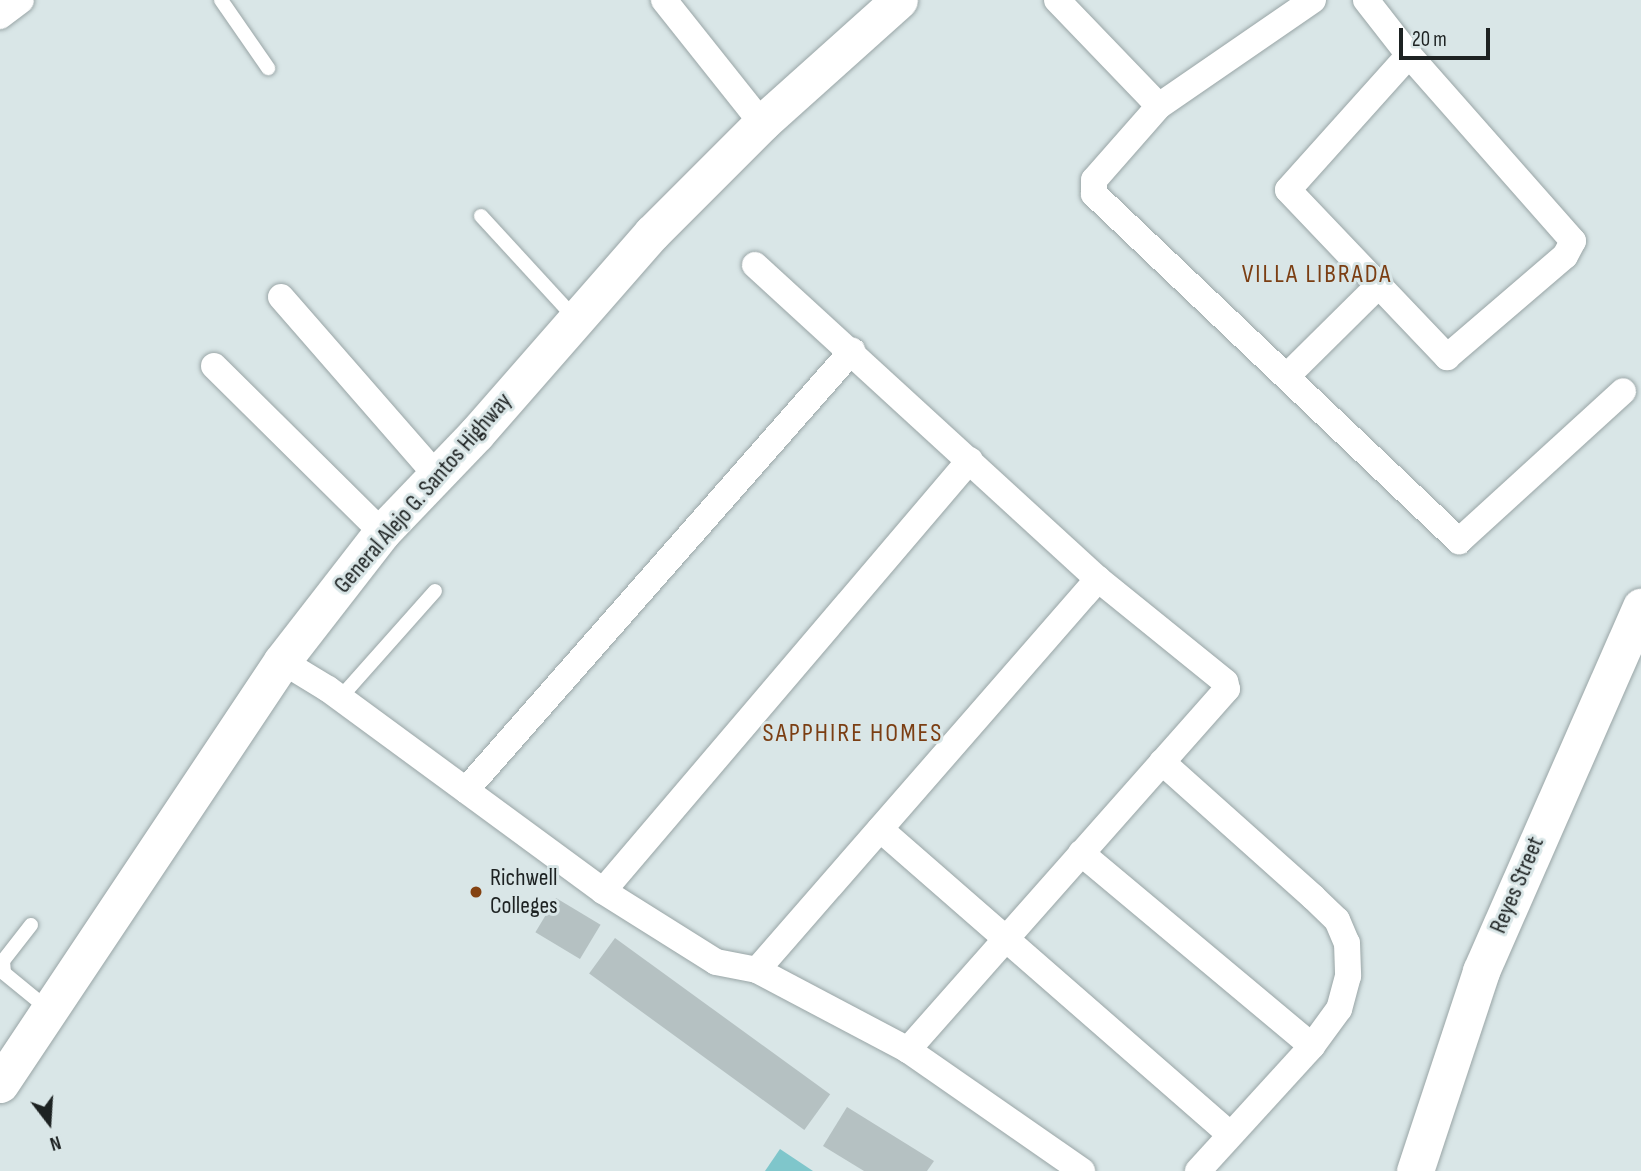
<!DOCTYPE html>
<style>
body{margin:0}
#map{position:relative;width:1641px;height:1171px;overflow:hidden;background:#d9e6e7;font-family:"Sofia Sans Condensed",sans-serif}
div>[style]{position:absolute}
.green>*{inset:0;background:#7fc6cb}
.building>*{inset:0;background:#b5c1c2;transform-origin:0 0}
.roads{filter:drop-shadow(0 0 2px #99a5a6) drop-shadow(0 0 2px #99a5a6)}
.lane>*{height:14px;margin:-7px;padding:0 7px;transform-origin:7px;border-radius:7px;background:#fff}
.street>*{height:26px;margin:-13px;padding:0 13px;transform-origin:13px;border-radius:13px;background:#fff}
.secondary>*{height:37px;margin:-18.5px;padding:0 18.5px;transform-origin:18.5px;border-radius:18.5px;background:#fff}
.dots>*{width:19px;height:19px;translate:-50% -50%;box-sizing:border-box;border:4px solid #d9e6e7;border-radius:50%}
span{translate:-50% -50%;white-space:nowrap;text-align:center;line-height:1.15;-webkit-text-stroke:6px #d9e6e7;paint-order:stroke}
.street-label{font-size:24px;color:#1d2222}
.poi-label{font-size:24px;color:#1d2222}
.left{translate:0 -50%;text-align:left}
.neighbourhood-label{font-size:26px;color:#7b3e13;letter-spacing:2px}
.north{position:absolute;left:14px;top:1087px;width:70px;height:70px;-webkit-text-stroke:5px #d9e6e7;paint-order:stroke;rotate:163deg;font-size:19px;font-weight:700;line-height:28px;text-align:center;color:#1d2222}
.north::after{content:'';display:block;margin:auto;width:24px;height:32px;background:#1d2222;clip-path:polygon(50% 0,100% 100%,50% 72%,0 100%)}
.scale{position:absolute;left:1399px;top:28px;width:91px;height:32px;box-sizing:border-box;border:4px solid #1d2222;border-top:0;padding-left:9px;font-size:21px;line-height:24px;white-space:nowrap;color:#1d2222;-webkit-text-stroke:5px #d9e6e7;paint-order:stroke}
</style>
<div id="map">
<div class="green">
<div style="clip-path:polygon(780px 1149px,813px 1171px,765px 1171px)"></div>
</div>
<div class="building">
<div style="left:556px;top:898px;width:52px;height:40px;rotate:31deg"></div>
<div style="left:615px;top:938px;width:266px;height:44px;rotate:36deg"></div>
<div style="clip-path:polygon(847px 1107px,934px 1161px,927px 1171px,864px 1171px,823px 1146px)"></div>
</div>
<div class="roads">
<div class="lane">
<div style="left:221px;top:0;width:83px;rotate:55.3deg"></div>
<div style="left:481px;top:216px;width:137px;rotate:47.4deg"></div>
<div style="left:340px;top:698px;width:143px;rotate:-48.4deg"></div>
<div style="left:31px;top:925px;width:46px;rotate:127.9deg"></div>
<div style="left:3px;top:961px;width:12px;rotate:85deg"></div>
<div style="left:4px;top:973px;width:57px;rotate:39.3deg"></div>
</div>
<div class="street">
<div style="left:664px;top:0;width:157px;rotate:51.5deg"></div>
<div style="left:1057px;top:0;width:147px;rotate:46.1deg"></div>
<div style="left:1313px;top:0;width:187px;rotate:145.5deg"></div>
<div style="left:1159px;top:106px;width:98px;rotate:131.3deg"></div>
<div style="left:1094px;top:180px;width:14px;rotate:90deg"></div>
<div style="left:1094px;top:194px;width:504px;rotate:43.55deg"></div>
<div style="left:1459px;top:541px;width:222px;rotate:-42.4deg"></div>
<div style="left:1366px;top:0;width:70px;rotate:52deg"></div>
<div style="left:1409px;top:55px;width:181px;rotate:131.9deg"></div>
<div style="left:1288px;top:190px;width:231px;rotate:46.4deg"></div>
<div style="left:1447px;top:357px;width:155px;rotate:-40.6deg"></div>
<div style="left:1565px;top:256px;width:17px;rotate:-62deg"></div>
<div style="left:1573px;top:241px;width:248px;rotate:-131.4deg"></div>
<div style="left:0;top:16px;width:26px;rotate:-37deg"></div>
<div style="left:755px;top:265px;width:465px;rotate:42.5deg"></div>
<div style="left:1098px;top:579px;width:164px;rotate:39deg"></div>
<div style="left:1225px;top:682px;width:7px;rotate:74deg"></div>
<div style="left:1227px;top:689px;width:482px;rotate:131.5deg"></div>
<div style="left:281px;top:297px;width:237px;rotate:48.9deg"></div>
<div style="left:214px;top:366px;width:236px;rotate:44.7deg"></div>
<div style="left:1288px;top:375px;width:125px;rotate:-44.7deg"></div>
<div style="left:282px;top:661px;width:54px;rotate:31.3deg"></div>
<div style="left:328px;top:689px;width:341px;rotate:36.3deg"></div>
<div style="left:603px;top:891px;width:133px;rotate:32.1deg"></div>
<div style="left:716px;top:962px;width:42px;rotate:11deg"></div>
<div style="left:757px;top:970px;width:171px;rotate:27.9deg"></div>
<div style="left:908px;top:1050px;width:212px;rotate:34.8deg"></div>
<div style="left:1162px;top:762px;width:203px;rotate:41.8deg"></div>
<div style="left:1313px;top:897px;width:33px;rotate:44deg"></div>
<div style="left:1337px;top:920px;width:25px;rotate:67deg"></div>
<div style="left:1347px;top:943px;width:33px;rotate:88deg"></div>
<div style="left:1348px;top:976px;width:34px;rotate:105deg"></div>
<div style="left:1339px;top:1009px;width:46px;rotate:126.1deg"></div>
<div style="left:1312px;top:1046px;width:169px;rotate:132.4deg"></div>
<div style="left:466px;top:790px;width:585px;rotate:-48.68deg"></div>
<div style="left:880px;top:829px;width:463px;rotate:41.1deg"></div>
<div style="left:1081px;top:853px;width:301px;rotate:39.9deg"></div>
<div style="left:603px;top:891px;width:566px;rotate:-49.59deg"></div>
<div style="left:757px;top:970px;width:519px;rotate:-48.91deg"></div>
</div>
<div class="secondary">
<div style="left:0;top:1084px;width:508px;rotate:-56.31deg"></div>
<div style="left:282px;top:661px;width:163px;rotate:-52.2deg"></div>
<div style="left:382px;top:532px;width:136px;rotate:-46.2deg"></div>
<div style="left:476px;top:434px;width:267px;rotate:-48.8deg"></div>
<div style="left:652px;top:233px;width:156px;rotate:-45deg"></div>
<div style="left:762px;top:123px;width:184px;rotate:-41.9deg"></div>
<div style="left:1415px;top:1171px;width:211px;rotate:-71.7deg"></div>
<div style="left:1481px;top:971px;width:398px;rotate:-66.3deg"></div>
</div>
</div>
<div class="dots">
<div style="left:476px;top:892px;background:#844211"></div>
</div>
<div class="street-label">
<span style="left:423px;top:493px;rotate:-49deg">General Alejo G. Santos Highway</span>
<span style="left:1517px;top:885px;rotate:-67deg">Reyes Street</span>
</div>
<div class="poi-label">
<span class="left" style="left:490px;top:892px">Richwell<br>Colleges</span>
</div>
<div class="neighbourhood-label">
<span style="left:1317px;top:275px">VILLA LIBRADA</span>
<span style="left:853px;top:734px">SAPPHIRE HOMES</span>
</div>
<div class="north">N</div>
<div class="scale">20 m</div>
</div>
